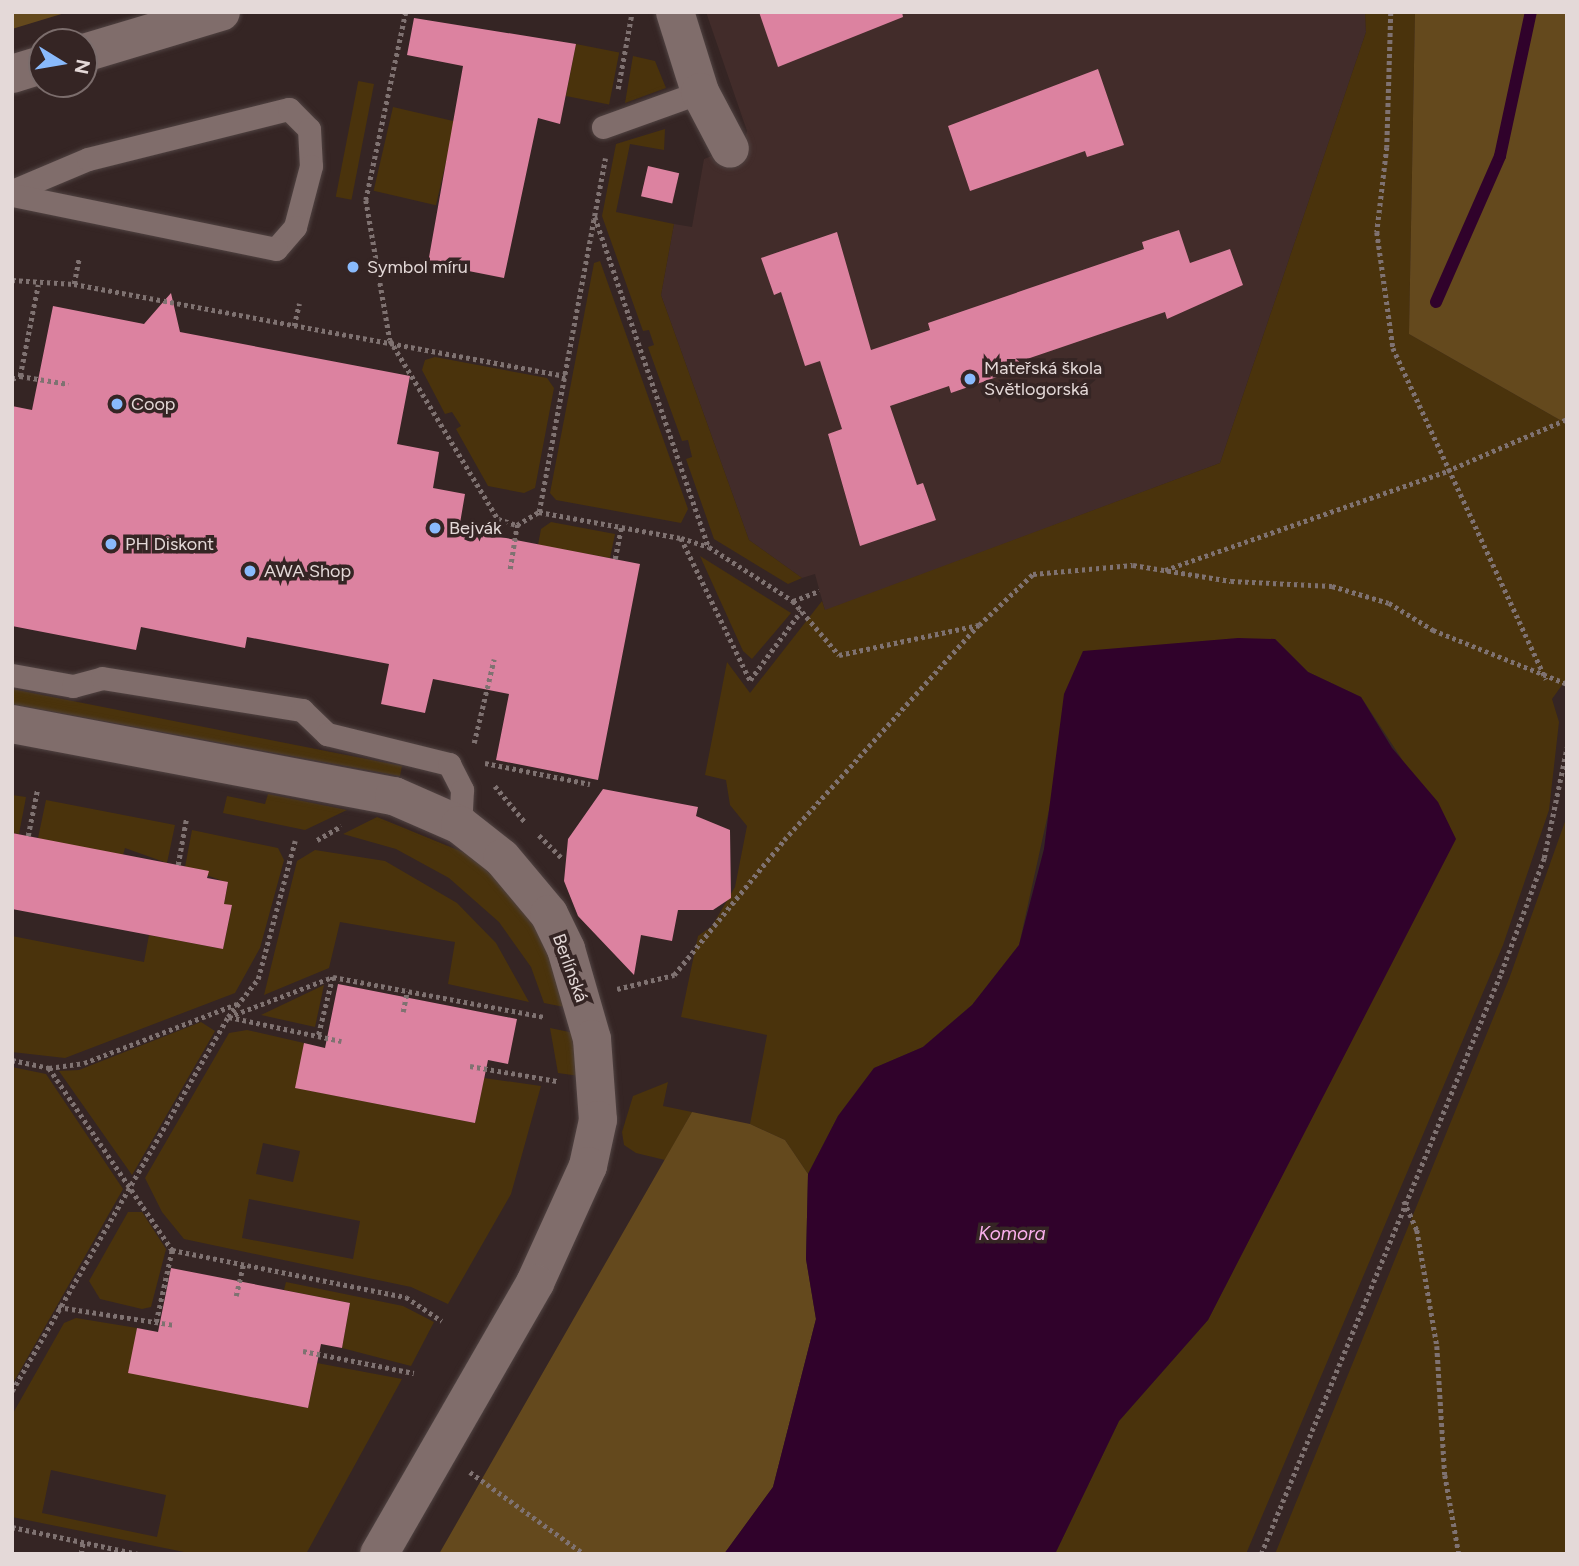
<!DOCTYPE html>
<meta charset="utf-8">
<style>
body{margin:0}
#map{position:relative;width:1579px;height:1566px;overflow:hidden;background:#352524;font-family:Figtree,sans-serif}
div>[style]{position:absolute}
.built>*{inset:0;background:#422c2a}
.green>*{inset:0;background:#4a330c;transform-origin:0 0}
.forest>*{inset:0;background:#64491d}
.water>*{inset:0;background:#30022b}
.stream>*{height:12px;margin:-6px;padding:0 6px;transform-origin:6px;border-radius:6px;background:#30022b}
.building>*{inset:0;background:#dc82a0;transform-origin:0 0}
.path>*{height:4.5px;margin-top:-2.25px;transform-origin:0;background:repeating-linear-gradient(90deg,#7f7271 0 3.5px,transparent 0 7px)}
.roads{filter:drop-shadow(0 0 2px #504342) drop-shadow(0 0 2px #504342)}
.service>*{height:23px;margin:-11.5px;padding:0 11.5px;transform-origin:11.5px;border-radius:11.5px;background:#806d6b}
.minor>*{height:38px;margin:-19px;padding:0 19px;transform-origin:19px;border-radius:19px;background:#806d6b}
.dots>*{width:19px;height:19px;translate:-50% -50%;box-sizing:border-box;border:4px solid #352524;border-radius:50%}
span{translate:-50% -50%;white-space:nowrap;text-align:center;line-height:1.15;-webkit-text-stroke:7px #352524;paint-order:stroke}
.poi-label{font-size:18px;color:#e4d9d8}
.left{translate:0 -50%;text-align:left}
.street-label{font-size:18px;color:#e4d9d8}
.water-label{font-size:19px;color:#fbb0ed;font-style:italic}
.frame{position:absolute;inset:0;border:14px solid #e4d9d8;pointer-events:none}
.north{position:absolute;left:28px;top:28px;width:70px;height:70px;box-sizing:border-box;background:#352524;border:2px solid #7b6d6c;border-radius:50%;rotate:101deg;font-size:19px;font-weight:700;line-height:28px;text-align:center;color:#e4d9d8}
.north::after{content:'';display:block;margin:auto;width:24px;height:32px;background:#89bafc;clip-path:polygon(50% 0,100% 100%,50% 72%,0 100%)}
</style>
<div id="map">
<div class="built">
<div style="clip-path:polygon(706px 12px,1365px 12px,1366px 32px,1220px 463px,825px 611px,815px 574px,802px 578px,749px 540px,661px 295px,674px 224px,692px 227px,704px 159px,743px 144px,747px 131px)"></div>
</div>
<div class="green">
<div style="clip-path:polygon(1365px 12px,1415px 12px,1409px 334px,1567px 424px,1567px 678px,1552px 699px,1559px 722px,1549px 810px,1503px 945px,1246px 1554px,1055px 1554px,1119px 1421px,1208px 1320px,1285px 1168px,1407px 767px,1361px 697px,1308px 672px,1275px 639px,1052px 796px,1019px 945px,972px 1005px,923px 1047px,874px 1068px,838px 1116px,808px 1174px,785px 1140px,750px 1124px,767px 1035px,681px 1017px,698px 936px,712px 926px,735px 887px,747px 826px,730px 805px,726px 780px,705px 775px,727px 662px,750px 693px,822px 601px,825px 610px,1220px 463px,1366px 32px)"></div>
<div style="left:576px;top:44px;width:44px;height:53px;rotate:11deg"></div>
<div style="clip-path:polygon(633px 56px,655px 61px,666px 88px,625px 103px)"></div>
<div style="left:374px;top:84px;width:118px;height:16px;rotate:101deg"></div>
<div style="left:393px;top:107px;width:64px;height:86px;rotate:13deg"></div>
<div style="clip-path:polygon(665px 129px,664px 150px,630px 144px,616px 212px,674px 224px,661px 295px,749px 540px,802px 578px,788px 584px,714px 539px,686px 459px,692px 457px,688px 440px,682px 441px,648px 347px,654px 345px,649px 330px,643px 331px,602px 216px,616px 144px)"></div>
<div style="clip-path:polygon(600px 261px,688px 509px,681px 523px,556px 500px,550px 493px,594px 263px)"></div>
<div style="clip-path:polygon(435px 357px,547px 378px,554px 388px,535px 488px,524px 493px,488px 486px,456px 429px,461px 426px,452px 412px,445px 414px,422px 370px,425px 360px)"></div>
<div style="clip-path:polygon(551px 522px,615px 534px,610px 558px,538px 545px,541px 529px)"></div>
<div style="clip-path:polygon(700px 556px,791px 613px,752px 659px,743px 651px)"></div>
<div style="clip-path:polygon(12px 689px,402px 766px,400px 776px,12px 704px)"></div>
<div style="clip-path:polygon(268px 794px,347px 810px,305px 830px,223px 813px,227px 796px,265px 804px)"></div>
<div style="clip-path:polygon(12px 795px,26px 797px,19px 834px,12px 833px)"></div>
<div style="clip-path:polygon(46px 800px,175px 825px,167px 863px,125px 848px,121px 862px,38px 838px)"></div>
<div style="clip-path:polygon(1567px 816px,1567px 1554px,1275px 1554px,1509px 979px)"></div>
<div style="clip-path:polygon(377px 817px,470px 855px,509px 891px,542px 931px,575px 1009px,544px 1003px,531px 967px,499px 922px,449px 878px,396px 849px,343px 834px)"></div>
<div style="clip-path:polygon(192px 830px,278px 848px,284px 860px,260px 948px,235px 993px,65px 1058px,12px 1052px,12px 936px,144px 962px,149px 935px,223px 949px,232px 906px,224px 904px,228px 883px,185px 867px)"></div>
<div style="clip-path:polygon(315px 850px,385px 861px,457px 903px,496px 943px,529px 1002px,448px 984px,455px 942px,340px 922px,329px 968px,264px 995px,297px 861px)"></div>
<div style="clip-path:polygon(324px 985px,315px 1027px,261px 1015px)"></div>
<div style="clip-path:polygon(201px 1022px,215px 1031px,132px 1175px,59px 1071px,79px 1070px)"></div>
<div style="clip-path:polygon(550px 1028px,579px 1034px,586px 1077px,558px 1073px)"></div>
<div style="clip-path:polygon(evenodd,247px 1030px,304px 1043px,296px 1088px,475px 1123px,484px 1078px,541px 1086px,511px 1194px,448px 1304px,411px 1287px,184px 1239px,162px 1212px,145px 1178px,229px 1033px,247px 1030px,263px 1143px,300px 1151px,293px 1182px,256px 1174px,263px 1143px,247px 1030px,249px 1199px,360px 1221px,353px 1259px,242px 1238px,249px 1199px)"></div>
<div style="clip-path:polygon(12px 1067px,46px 1074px,123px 1189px,12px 1385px)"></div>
<div style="clip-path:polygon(668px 1082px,663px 1106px,692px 1112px,665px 1160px,636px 1153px,624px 1145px,622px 1132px,633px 1096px)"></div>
<div style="clip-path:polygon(128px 1212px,142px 1212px,166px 1249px,151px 1307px,142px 1309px,100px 1299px,89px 1281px)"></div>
<div style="clip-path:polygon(286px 1282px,403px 1306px,434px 1322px,411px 1366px,342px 1348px,350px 1303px,284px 1290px)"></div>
<div style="clip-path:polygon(evenodd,76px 1318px,137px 1328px,129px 1372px,308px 1408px,317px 1363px,402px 1379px,306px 1554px,194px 1554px,12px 1517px,12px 1415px,64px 1323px,76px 1318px,51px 1470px,166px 1495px,157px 1537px,42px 1513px,51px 1470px)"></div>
</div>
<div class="forest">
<div style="clip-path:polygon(12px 12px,68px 12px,12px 29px)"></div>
<div style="clip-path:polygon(1415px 12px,1567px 12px,1567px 424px,1409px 334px)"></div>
<div style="clip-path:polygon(692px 1112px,750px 1124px,785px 1140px,808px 1174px,806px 1259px,816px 1319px,773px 1487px,724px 1554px,439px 1554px)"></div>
</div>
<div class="water">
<div style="clip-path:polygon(1238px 638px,1275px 639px,1308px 672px,1361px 697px,1392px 748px,1438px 802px,1456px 839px,1208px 1320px,1119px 1421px,1055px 1554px,724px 1554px,773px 1487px,816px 1319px,806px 1259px,808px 1174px,838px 1116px,874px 1068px,923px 1047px,972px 1005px,1019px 945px,1044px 849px,1064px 694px,1083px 651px)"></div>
</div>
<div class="stream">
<div style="left:1436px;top:302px;width:159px;rotate:-66.3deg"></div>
<div style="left:1500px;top:156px;width:147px;rotate:-77.9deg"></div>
</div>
<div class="building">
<div style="clip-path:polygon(759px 12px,902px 12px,903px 17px,778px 67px)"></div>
<div style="clip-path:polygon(414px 18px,576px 44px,560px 124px,538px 118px,504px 278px,428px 263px,463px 66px,407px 55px)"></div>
<div style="clip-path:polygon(1098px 69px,1124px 145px,1087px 157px,1085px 151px,970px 191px,948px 126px)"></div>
<div style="left:648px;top:166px;width:32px;height:31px;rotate:13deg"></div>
<div style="clip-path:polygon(1179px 230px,1190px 263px,1230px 249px,1243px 285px,1167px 319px,1165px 312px,1012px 364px,1014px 371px,951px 393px,949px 386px,890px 406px,917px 485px,923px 483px,936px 520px,860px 546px,828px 434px,842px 429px,820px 361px,805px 366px,781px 292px,774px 295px,761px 258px,837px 232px,871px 350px,930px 330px,928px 323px,1144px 249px,1142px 242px)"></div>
<div style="clip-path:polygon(171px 293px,180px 332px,410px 376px,397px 444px,439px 452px,433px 488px,465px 494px,459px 529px,640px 564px,598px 780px,496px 760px,509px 694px,433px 679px,425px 713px,381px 704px,389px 664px,247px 637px,245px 648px,141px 627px,136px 650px,12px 626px,12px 406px,32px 410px,53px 306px,144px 324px)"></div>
<div style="clip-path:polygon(603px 789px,698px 807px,696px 816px,730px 830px,731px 898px,713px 910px,678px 910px,672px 941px,641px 935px,634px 975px,578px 916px,564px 881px,568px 839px)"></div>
<div style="clip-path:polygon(12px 833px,209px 871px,207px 878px,228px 882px,224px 904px,232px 905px,223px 949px,12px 909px)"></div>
<div style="clip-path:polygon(338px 984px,517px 1019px,508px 1064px,488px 1060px,475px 1123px,295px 1088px,304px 1043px,325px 1048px)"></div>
<div style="clip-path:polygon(171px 1268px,350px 1303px,342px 1348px,321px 1344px,308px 1408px,128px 1373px,137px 1328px,158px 1332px)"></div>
</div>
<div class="path">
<div style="left:406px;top:12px;width:192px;rotate:102deg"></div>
<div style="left:366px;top:200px;width:142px;rotate:80.3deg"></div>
<div style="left:390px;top:340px;width:209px;rotate:58.9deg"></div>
<div style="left:498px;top:519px;width:20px;rotate:18deg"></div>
<div style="left:517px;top:525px;width:26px;rotate:-31deg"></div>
<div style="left:539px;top:512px;width:144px;rotate:10.4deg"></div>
<div style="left:681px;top:538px;width:29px;rotate:18deg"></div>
<div style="left:709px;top:547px;width:100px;rotate:32.7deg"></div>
<div style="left:793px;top:601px;width:28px;rotate:-21deg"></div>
<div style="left:1391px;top:12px;width:135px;rotate:91.7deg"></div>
<div style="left:1387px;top:147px;width:86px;rotate:96.7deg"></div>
<div style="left:1377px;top:232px;width:117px;rotate:82.1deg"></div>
<div style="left:1393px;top:348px;width:365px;rotate:65.2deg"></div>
<div style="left:618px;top:89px;width:78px;rotate:-79.7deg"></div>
<div style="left:595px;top:217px;width:348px;rotate:71deg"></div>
<div style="left:12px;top:280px;width:62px;rotate:3.7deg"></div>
<div style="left:74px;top:284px;width:500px;rotate:10.6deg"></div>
<div style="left:74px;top:284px;width:25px;rotate:-79deg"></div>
<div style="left:294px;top:326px;width:23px;rotate:-77deg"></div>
<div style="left:20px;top:376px;width:49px;rotate:9.5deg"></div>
<div style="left:12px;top:379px;width:9px;rotate:-21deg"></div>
<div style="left:20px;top:376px;width:93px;rotate:-78.8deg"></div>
<div style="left:539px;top:512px;width:360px;rotate:-79.4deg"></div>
<div style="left:681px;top:538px;width:158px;rotate:64.1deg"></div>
<div style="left:750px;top:680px;width:86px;rotate:-53.5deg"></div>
<div style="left:615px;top:559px;width:33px;rotate:-79deg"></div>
<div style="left:510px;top:569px;width:45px;rotate:-81deg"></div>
<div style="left:1165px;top:570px;width:299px;rotate:-19.3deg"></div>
<div style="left:1447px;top:471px;width:131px;rotate:-23.4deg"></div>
<div style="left:793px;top:601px;width:71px;rotate:49.6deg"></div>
<div style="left:839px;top:655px;width:143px;rotate:-12.1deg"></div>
<div style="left:979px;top:625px;width:74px;rotate:-43.4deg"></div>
<div style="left:1033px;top:574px;width:100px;rotate:-5.1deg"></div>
<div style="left:1133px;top:565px;width:99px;rotate:9.3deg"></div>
<div style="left:1231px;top:581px;width:101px;rotate:2.8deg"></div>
<div style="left:1332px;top:586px;width:59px;rotate:16.6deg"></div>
<div style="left:1389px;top:603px;width:52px;rotate:31.5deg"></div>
<div style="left:1433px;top:630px;width:144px;rotate:21.9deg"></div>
<div style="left:474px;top:743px;width:86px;rotate:-76.6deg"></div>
<div style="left:485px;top:763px;width:107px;rotate:11.3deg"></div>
<div style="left:495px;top:786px;width:47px;rotate:50.2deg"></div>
<div style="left:539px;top:835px;width:34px;rotate:45deg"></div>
<div style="left:28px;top:836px;width:46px;rotate:-78.7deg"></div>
<div style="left:317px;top:840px;width:28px;rotate:-30deg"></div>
<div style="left:178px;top:865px;width:46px;rotate:-79.9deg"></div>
<div style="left:333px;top:977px;width:216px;rotate:10.7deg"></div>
<div style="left:617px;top:989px;width:59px;rotate:-13.8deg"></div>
<div style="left:674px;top:975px;width:174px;rotate:-50.8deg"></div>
<div style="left:784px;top:840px;width:290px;rotate:-47.9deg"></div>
<div style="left:403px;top:1012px;width:21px;rotate:-79deg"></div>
<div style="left:228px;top:1017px;width:112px;rotate:-20.9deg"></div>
<div style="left:333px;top:977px;width:63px;rotate:103.8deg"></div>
<div style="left:229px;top:1017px;width:115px;rotate:12.1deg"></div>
<div style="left:12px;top:1060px;width:38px;rotate:12deg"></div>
<div style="left:49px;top:1068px;width:35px;rotate:-8deg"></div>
<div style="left:84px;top:1063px;width:164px;rotate:-21.1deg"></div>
<div style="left:470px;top:1066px;width:88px;rotate:9.8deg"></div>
<div style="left:49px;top:1068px;width:220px;rotate:55.9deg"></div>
<div style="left:172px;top:1250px;width:239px;rotate:11.4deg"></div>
<div style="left:406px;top:1297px;width:43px;rotate:33.7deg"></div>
<div style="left:1404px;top:1201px;width:32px;rotate:66deg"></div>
<div style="left:1417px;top:1230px;width:118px;rotate:80.2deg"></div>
<div style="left:1437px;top:1346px;width:129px;rotate:86.5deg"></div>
<div style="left:1445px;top:1475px;width:80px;rotate:80deg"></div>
<div style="left:236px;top:1296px;width:32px;rotate:-77deg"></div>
<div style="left:58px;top:1307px;width:117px;rotate:8.8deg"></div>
<div style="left:156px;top:1322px;width:74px;rotate:-77.5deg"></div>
<div style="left:303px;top:1351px;width:113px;rotate:11.2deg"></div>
<div style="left:12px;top:1391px;width:432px;rotate:-60deg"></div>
<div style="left:228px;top:1017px;width:48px;rotate:-51.7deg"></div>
<div style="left:258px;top:979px;width:143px;rotate:-75deg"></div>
<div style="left:470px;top:1472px;width:140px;rotate:35.7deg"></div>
<div style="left:12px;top:1527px;width:129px;rotate:12.1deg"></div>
<div style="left:81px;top:1554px;width:12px;rotate:-81deg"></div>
<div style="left:1261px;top:1554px;width:629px;rotate:-67.56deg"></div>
<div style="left:1501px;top:973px;width:123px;rotate:-69.5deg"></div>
<div style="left:1544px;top:858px;width:113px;rotate:-78.3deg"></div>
</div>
<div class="roads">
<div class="service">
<div style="left:603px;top:127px;width:103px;rotate:-19.8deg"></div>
<div style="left:12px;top:191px;width:82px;rotate:-22.8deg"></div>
<div style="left:88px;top:159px;width:207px;rotate:-14deg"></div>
<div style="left:289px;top:109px;width:28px;rotate:45deg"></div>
<div style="left:309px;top:129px;width:37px;rotate:87deg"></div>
<div style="left:311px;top:166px;width:63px;rotate:104.7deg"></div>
<div style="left:295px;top:227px;width:29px;rotate:131deg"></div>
<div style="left:276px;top:249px;width:269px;rotate:-168.4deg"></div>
<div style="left:12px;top:675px;width:62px;rotate:10.2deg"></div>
<div style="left:73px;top:686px;width:30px;rotate:-15deg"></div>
<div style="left:102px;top:678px;width:203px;rotate:9.1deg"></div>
<div style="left:302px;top:710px;width:35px;rotate:44deg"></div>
<div style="left:327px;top:734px;width:126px;rotate:13.8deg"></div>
<div style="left:449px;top:764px;width:29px;rotate:63deg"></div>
<div style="left:462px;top:790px;width:35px;rotate:93deg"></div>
</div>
<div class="minor">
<div style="left:675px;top:12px;width:84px;rotate:72.6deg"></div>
<div style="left:700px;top:92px;width:64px;rotate:62.2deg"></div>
<div style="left:84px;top:53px;width:143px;rotate:-16.7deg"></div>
<div style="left:12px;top:74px;width:31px;rotate:-17deg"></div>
<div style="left:12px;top:724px;width:389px;rotate:10.7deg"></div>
<div style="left:394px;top:796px;width:72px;rotate:23.7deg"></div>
<div style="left:460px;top:825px;width:53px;rotate:38.2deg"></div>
<div style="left:502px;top:858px;width:73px;rotate:50deg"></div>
<div style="left:549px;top:914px;width:39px;rotate:64deg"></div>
<div style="left:566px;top:949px;width:94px;rotate:73.9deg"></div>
<div style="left:592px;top:1039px;width:81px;rotate:85.8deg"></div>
<div style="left:598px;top:1120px;width:47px;rotate:102.3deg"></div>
<div style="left:588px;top:1166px;width:128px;rotate:114.4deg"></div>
<div style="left:535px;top:1283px;width:313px;rotate:119.9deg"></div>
</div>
</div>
<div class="dots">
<div style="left:353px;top:267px;background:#89bafc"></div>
<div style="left:970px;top:379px;background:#89bafc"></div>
<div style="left:117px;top:404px;background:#89bafc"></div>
<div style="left:435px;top:528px;background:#89bafc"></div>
<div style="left:111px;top:544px;background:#89bafc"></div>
<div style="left:250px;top:571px;background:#89bafc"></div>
</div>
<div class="poi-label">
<span class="left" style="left:367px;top:267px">Symbol míru</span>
<span class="left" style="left:984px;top:379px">Mateřská škola<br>Světlogorská</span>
<span class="left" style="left:131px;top:404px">Coop</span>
<span class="left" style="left:449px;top:528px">Bejvák</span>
<span class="left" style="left:125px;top:544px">PH Diskont</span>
<span class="left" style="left:264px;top:571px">AWA Shop</span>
</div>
<div class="street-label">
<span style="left:570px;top:968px;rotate:70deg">Berlínská</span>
</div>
<div class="water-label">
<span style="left:1012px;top:1234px">Komora</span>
</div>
<div class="frame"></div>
<div class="north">N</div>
</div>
